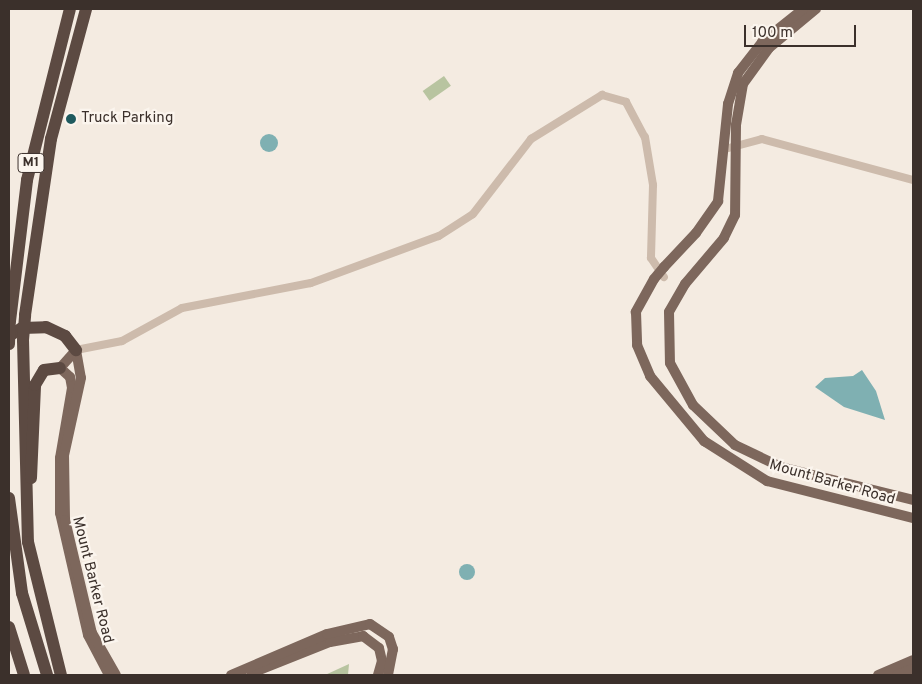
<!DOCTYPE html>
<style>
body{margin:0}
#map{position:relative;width:922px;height:684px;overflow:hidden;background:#f4ebe1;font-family:Overpass,sans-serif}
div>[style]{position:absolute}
.green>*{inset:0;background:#b8c4a0;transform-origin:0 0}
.water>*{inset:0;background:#7fb0b2}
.round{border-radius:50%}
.minor>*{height:8px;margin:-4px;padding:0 4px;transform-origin:4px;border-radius:4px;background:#cdbbac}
.major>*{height:10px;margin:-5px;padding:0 5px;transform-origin:5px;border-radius:5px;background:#7d675c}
.highway>*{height:12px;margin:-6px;padding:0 6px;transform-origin:6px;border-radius:6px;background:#5c4a42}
.major-bridge>*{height:10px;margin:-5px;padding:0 5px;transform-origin:5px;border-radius:5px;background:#7d675c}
.highway-bridge>*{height:12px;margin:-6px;padding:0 6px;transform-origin:6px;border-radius:6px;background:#5c4a42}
.dots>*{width:14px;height:14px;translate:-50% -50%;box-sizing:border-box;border:2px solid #fbf5ee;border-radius:50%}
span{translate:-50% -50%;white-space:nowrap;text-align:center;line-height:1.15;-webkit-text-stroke:4.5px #fbf5ee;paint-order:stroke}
.shield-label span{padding:1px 4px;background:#fbf5ee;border:1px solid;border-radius:4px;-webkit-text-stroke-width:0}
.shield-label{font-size:14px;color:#3b302b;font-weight:700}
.poi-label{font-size:15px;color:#3b302b}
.left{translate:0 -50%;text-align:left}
.street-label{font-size:15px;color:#3b302b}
.frame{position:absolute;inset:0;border:10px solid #3b302b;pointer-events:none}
.scale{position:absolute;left:744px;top:25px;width:112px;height:22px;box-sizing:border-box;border:2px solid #3b302b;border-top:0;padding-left:6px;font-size:15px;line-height:18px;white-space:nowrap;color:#3b302b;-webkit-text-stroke:4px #fbf5ee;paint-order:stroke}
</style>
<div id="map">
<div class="green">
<div style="left:444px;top:76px;width:12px;height:26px;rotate:55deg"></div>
<div style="clip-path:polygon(349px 664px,348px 675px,325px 675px)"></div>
</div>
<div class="water">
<div class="round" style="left:260px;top:134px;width:18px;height:18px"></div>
<div style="clip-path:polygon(862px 370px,876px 391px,885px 420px,844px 407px,815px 387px,825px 378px,853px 376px)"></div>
<div class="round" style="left:459px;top:564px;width:16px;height:16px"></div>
</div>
<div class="minor">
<div style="left:725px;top:149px;width:38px;rotate:-15deg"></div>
<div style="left:762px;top:139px;width:156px;rotate:15.2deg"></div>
<div style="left:76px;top:350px;width:47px;rotate:-11.1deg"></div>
<div style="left:122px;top:341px;width:68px;rotate:-28.8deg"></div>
<div style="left:182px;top:308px;width:131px;rotate:-11deg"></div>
<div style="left:311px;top:283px;width:136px;rotate:-20.2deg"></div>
<div style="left:439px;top:236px;width:40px;rotate:-32.9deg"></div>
<div style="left:473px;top:214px;width:95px;rotate:-52.3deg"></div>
<div style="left:531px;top:139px;width:84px;rotate:-31.8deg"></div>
<div style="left:602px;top:95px;width:25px;rotate:16deg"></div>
<div style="left:626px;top:102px;width:40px;rotate:62deg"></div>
<div style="left:645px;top:137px;width:49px;rotate:80.5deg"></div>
<div style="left:653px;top:185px;width:73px;rotate:91.6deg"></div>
<div style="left:651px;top:258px;width:23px;rotate:56deg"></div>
</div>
<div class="major">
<div style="left:816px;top:9px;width:61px;rotate:140.3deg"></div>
<div style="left:769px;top:48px;width:44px;rotate:125.8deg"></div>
<div style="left:743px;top:84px;width:42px;rotate:99.7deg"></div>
<div style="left:736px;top:125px;width:90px;rotate:90.6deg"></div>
<div style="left:735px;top:215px;width:25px;rotate:116deg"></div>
<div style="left:724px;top:238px;width:60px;rotate:130.3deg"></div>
<div style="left:685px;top:284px;width:32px;rotate:120deg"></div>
<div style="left:669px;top:312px;width:51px;rotate:88.9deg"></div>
<div style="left:670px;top:363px;width:48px;rotate:61.3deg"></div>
<div style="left:693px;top:405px;width:58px;rotate:43.6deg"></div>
<div style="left:735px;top:445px;width:51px;rotate:25.6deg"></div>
<div style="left:781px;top:467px;width:136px;rotate:14deg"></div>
<div style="left:664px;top:267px;width:47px;rotate:-46.7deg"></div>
<div style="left:696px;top:233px;width:39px;rotate:-55deg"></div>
<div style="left:718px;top:201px;width:98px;rotate:-84.1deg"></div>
<div style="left:728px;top:104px;width:33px;rotate:-72deg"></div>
<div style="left:738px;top:73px;width:39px;rotate:-52deg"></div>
<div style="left:762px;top:42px;width:53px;rotate:-38.8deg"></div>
<div style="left:654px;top:279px;width:38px;rotate:119deg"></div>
<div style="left:636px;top:312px;width:33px;rotate:88deg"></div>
<div style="left:637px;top:345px;width:34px;rotate:67deg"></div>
<div style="left:650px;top:376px;width:85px;rotate:50.3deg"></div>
<div style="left:704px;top:441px;width:75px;rotate:32.4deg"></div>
<div style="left:767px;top:481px;width:151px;rotate:14.2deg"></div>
<div style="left:252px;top:673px;width:84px;rotate:-21.7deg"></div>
<div style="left:330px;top:642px;width:34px;rotate:-10deg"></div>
<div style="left:363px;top:636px;width:20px;rotate:37deg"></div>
<div style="left:379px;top:648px;width:13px;rotate:77deg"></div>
<div style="left:382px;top:661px;width:15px;rotate:106deg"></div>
<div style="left:109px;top:675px;width:45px;rotate:-117.7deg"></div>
<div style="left:88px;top:635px;width:125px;rotate:-102.9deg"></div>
<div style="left:60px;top:513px;width:55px;rotate:-90deg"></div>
<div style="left:60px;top:458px;width:71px;rotate:-80.3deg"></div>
<div style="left:72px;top:388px;width:11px;rotate:-100deg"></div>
<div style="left:70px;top:377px;width:13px;rotate:-138deg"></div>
<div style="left:60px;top:368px;width:24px;rotate:-48deg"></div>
<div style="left:76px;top:350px;width:28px;rotate:80deg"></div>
<div style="left:81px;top:378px;width:79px;rotate:102.4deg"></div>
<div style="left:64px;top:455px;width:65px;rotate:89.1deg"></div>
<div style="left:65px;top:520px;width:116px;rotate:76.6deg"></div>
<div style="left:92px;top:633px;width:48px;rotate:60.3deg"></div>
<div style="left:231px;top:675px;width:104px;rotate:-23.1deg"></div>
<div style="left:327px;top:634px;width:44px;rotate:-13.1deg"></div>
<div style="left:370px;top:624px;width:23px;rotate:34deg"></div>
<div style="left:389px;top:637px;width:13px;rotate:72deg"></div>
<div style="left:393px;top:649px;width:26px;rotate:101deg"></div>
<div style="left:878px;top:675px;width:38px;rotate:-23deg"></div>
<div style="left:897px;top:675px;width:17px;rotate:-21deg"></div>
</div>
<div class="highway">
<div style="left:25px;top:315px;width:178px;rotate:-81.6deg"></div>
<div style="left:51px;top:139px;width:135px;rotate:-74.9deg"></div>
<div style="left:10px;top:321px;width:142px;rotate:-83.1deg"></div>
<div style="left:27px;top:180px;width:176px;rotate:-75.9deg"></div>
<div style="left:9px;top:336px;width:15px;rotate:-32deg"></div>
<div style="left:22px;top:328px;width:24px;rotate:-2deg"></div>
<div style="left:46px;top:327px;width:21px;rotate:25deg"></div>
<div style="left:65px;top:336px;width:18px;rotate:52deg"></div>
<div style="left:23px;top:340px;width:202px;rotate:88.6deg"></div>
<div style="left:28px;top:542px;width:137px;rotate:76.1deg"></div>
<div style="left:31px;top:478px;width:93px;rotate:-87.5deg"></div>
<div style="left:35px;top:385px;width:17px;rotate:-59deg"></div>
<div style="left:44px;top:370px;width:16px;rotate:-7deg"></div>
<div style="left:9px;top:498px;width:96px;rotate:82.2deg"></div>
<div style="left:22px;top:593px;width:86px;rotate:73deg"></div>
<div style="left:9px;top:627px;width:50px;rotate:72.6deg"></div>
</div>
<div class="major-bridge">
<div style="left:654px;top:279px;width:16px;rotate:-50deg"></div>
</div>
<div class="highway-bridge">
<div style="left:23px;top:340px;width:25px;rotate:-85deg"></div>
<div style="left:9px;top:344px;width:23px;rotate:-88deg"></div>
</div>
<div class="dots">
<div style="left:71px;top:119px;background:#1f5a5e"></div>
</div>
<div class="shield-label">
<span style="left:31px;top:163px">M1</span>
</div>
<div class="poi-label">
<span class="left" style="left:81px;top:119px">Truck Parking</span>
</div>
<div class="street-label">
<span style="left:832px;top:483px;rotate:16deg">Mount Barker Road</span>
<span style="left:92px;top:580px;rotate:76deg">Mount Barker Road</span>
</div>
<div class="frame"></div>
<div class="scale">100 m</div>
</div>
